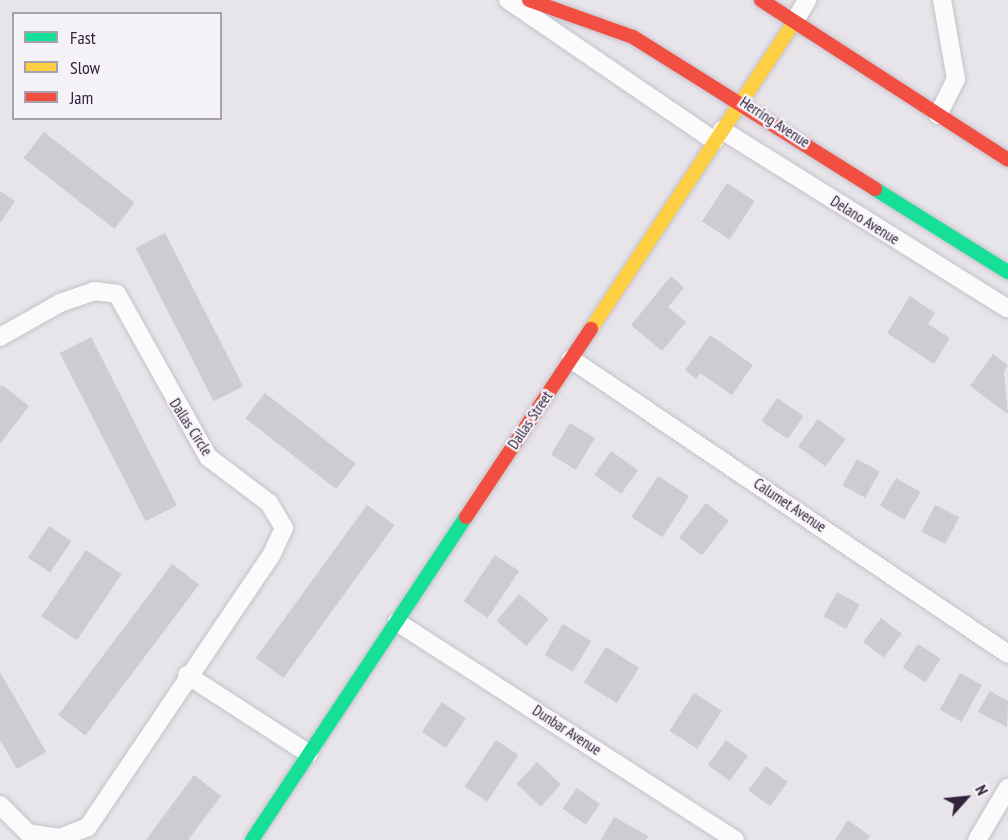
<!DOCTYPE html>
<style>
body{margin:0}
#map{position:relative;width:1008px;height:840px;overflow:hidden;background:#e7e4ea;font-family:"PT Sans Narrow",sans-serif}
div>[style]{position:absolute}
.building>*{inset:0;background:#cecbd1;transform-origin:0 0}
.roads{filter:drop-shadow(0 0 2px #c5c1c9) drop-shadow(0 0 2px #c5c1c9)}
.street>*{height:18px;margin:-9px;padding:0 9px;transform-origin:9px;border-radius:9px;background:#fbfbfc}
.fast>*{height:14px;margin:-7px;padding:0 7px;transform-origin:7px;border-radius:7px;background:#16e098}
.slow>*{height:14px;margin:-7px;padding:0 7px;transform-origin:7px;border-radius:7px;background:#ffcf43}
.jam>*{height:14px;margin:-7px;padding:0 7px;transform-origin:7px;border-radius:7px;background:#f24e42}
span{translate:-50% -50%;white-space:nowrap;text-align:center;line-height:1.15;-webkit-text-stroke:4.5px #f5f3f8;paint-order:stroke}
.street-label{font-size:15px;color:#33233c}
.legend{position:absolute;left:12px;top:12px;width:210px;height:108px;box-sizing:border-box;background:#f5f3f8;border:2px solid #a7a0ad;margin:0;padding:8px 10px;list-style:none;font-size:18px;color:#33233c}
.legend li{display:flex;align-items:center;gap:12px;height:30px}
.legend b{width:30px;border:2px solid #a7a0ad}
.north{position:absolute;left:936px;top:768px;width:60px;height:60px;-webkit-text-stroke:4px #f5f3f8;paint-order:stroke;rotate:63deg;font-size:16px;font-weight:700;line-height:24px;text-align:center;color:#33233c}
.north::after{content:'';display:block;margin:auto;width:21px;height:27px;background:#33233c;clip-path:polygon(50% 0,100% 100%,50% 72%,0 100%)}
</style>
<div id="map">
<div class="building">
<div style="left:44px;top:132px;width:115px;height:33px;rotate:38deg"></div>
<div style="left:727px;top:183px;width:33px;height:46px;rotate:33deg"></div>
<div style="clip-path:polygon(0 191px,15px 201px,0 223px)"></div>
<div style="left:165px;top:233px;width:172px;height:33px;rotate:63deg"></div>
<div style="clip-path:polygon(671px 276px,684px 288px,668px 307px,686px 322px,662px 351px,631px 325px)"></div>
<div style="clip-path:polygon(910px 296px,935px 313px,928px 324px,950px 338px,934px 364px,887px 333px)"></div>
<div style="clip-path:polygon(710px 335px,753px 365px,732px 395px,700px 373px,696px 379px,685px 370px)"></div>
<div style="left:91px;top:337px;width:189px;height:35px;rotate:63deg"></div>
<div style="clip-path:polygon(993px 354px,1008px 365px,1004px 372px,1008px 414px,970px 386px)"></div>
<div style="clip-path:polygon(2px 385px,29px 406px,0 444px,0 388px)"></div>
<div style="left:265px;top:393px;width:115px;height:32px;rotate:38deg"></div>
<div style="left:777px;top:398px;width:32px;height:28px;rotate:34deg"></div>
<div style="left:818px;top:419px;width:34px;height:34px;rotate:36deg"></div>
<div style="left:570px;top:423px;width:29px;height:37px;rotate:31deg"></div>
<div style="left:611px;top:451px;width:33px;height:29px;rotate:35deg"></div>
<div style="left:857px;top:459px;width:26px;height:30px;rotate:29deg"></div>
<div style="left:658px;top:476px;width:37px;height:49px;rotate:33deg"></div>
<div style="left:896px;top:478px;width:28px;height:32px;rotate:30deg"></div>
<div style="left:706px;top:503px;width:29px;height:44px;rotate:38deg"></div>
<div style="left:367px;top:505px;width:34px;height:189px;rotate:36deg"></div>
<div style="left:935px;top:505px;width:27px;height:30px;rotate:27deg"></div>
<div style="left:49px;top:526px;width:27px;height:38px;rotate:34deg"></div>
<div style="left:86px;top:550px;width:43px;height:80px;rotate:34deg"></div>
<div style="left:495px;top:555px;width:29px;height:56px;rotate:34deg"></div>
<div style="left:172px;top:564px;width:34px;height:189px;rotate:37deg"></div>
<div style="left:837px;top:592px;width:26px;height:28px;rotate:29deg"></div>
<div style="left:519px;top:594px;width:39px;height:35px;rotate:40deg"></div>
<div style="left:881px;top:618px;width:26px;height:30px;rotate:37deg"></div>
<div style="left:563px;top:624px;width:33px;height:36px;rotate:31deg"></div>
<div style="left:918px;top:644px;width:27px;height:28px;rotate:33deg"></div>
<div style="left:606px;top:647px;width:39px;height:42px;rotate:32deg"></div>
<div style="clip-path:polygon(0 672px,46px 752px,17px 769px,0 740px)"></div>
<div style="left:960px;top:673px;width:25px;height:42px;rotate:29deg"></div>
<div style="clip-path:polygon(990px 691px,1008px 701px,1007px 727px,978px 712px)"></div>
<div style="left:694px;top:693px;width:33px;height:45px;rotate:33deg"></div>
<div style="left:442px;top:702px;width:29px;height:36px;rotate:34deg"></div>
<div style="left:496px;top:740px;width:27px;height:56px;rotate:34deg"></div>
<div style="left:726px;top:740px;width:27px;height:31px;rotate:36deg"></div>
<div style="left:537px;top:762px;width:33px;height:30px;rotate:43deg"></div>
<div style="left:766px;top:766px;width:27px;height:30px;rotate:36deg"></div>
<div style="clip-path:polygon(194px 775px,221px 796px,188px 840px,146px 840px)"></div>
<div style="left:577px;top:788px;width:28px;height:25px;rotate:35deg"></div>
<div style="clip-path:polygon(614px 817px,648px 836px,646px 840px,601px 840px)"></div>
<div style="clip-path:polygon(848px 820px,870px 836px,867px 840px,835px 840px)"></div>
</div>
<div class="roads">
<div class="street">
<div style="left:508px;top:0;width:250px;rotate:34.3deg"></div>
<div style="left:794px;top:22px;width:26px;rotate:-59deg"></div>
<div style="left:938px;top:115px;width:40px;rotate:-63.4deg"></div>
<div style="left:956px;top:79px;width:80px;rotate:-100deg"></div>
<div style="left:722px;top:130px;width:337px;rotate:32deg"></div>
<div style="left:0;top:337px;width:69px;rotate:-29.5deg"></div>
<div style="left:60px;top:303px;width:36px;rotate:-19deg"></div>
<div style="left:94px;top:291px;width:23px;rotate:7deg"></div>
<div style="left:117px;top:294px;width:187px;rotate:60.8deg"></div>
<div style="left:208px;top:457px;width:76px;rotate:37deg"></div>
<div style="left:269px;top:503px;width:29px;rotate:59deg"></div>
<div style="left:284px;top:528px;width:29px;rotate:115deg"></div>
<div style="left:272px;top:554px;width:329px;rotate:124deg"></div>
<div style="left:88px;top:827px;width:31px;rotate:159deg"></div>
<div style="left:59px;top:838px;width:31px;rotate:-171deg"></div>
<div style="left:28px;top:833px;width:40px;rotate:-135deg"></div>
<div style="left:571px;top:359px;width:527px;rotate:34.02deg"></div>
<div style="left:397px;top:622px;width:402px;rotate:32.8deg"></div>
<div style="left:187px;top:675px;width:145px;rotate:32.9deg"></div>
<div style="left:977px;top:840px;width:61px;rotate:-59.2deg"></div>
</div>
<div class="fast">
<div style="left:875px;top:189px;width:157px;rotate:32deg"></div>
<div style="left:252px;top:840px;width:387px;rotate:-56.5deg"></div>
</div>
<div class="slow">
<div style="left:591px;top:329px;width:368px;rotate:-56.5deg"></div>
</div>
<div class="jam">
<div style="left:529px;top:0;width:110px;rotate:19.6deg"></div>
<div style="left:633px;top:37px;width:286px;rotate:32.1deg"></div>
<div style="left:761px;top:0;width:294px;rotate:32.9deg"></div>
<div style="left:466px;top:517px;width:226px;rotate:-56.4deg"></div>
</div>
</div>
<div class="street-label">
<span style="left:775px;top:122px;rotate:33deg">Herring Avenue</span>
<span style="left:865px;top:220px;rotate:32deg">Delano Avenue</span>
<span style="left:530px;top:420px;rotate:-56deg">Dallas Street</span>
<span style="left:191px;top:427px;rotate:57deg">Dallas Circle</span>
<span style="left:790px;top:505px;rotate:34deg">Calumet Avenue</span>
<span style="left:567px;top:730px;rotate:33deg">Dunbar Avenue</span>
</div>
<ul class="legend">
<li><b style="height:8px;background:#16e098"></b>Fast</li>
<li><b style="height:8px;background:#ffcf43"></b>Slow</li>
<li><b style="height:8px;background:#f24e42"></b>Jam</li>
</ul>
<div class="north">N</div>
</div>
